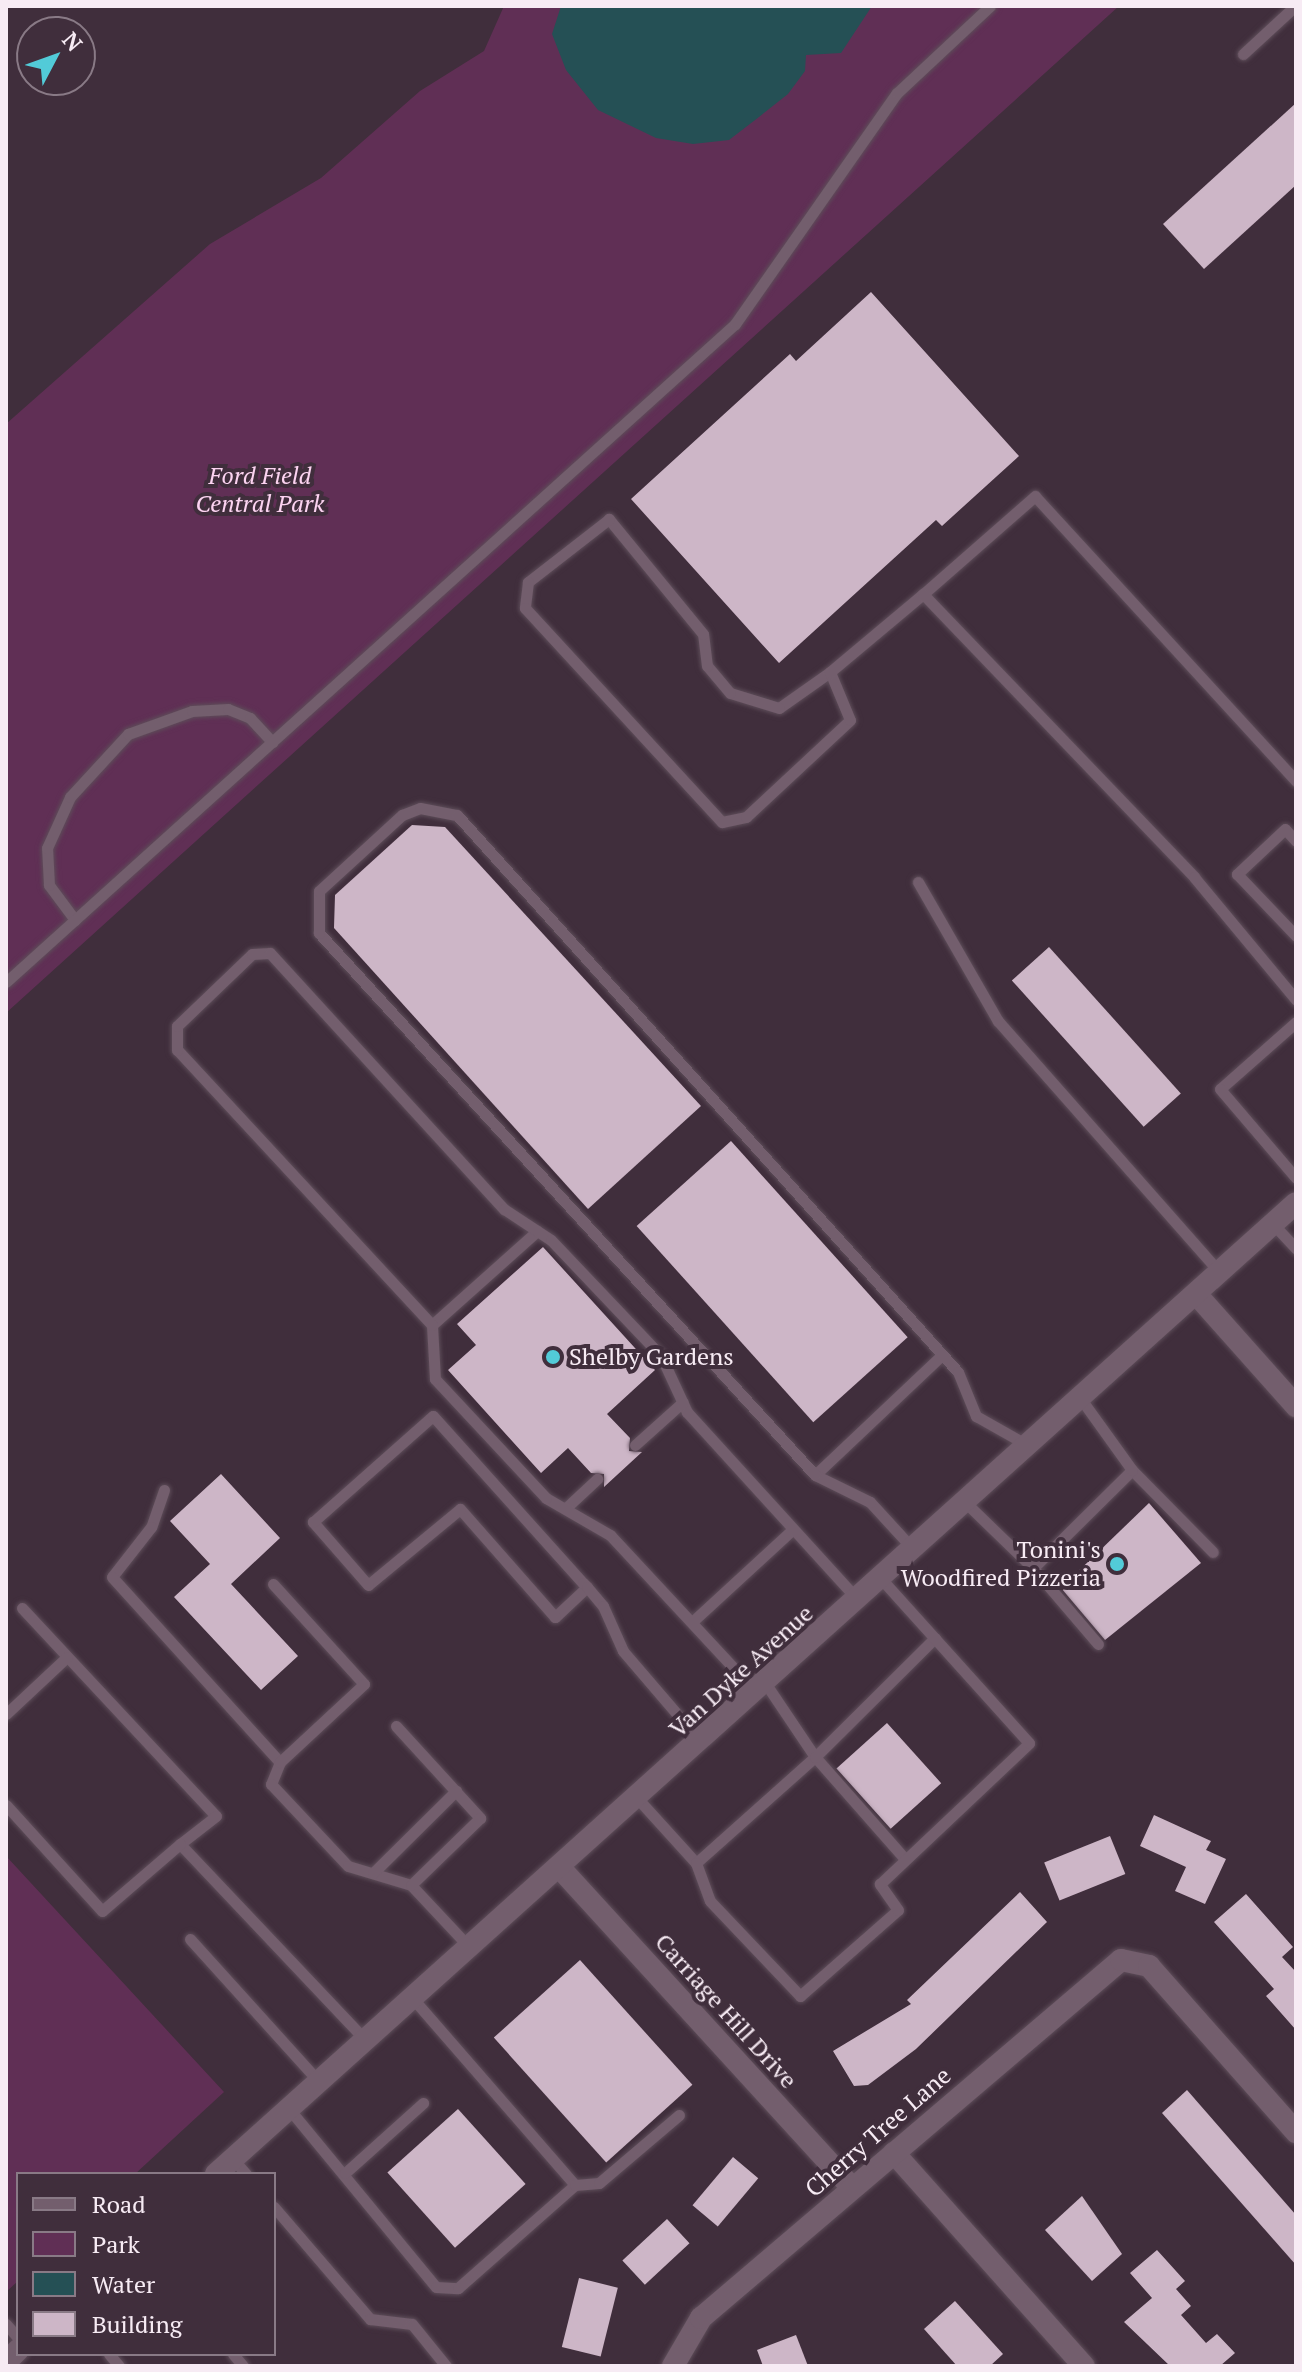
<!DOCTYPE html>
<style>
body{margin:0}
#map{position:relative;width:1302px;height:2372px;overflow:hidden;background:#402e3c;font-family:"PT Serif",serif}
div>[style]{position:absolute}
.green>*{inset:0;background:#602f55}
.water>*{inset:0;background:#255055}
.building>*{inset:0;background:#cdb6c7;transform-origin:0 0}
.roads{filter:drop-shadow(0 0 2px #5d4d59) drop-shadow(0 0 2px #5d4d59)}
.service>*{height:11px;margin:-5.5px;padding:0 5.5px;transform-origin:5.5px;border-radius:5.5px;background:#735e6d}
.minor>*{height:22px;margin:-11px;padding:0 11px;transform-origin:11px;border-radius:11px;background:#735e6d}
.secondary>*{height:22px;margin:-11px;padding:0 11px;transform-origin:11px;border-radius:11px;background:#735e6d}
.dots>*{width:22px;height:22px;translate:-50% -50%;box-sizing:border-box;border:4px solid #402e3c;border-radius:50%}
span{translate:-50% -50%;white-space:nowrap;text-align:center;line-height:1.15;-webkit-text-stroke:8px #402e3c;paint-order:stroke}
.park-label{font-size:24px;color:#fcd3f1;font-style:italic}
.poi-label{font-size:24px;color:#f7ebf4}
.left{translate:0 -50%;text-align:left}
.right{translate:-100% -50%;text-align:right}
.street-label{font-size:24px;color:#f7ebf4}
.frame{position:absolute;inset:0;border:8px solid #f7ebf4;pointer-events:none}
.legend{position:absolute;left:16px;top:2172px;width:260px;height:184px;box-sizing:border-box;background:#402e3c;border:2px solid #897a86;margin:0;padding:10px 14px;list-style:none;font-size:24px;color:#f7ebf4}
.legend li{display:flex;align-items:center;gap:16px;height:40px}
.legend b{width:40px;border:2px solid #897a86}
.north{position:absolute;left:16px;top:16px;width:80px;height:80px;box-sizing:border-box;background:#402e3c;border:2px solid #897a86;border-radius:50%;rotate:49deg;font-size:22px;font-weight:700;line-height:32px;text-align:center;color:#f7ebf4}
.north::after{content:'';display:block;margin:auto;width:28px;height:36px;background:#52cbd8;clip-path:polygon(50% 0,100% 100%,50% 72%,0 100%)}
</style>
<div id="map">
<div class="green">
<div style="clip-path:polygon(504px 6px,1119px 6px,6px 1013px,6px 424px,210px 244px,321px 178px,420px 91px,484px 51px)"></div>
<div style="clip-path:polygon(6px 1856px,224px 2092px,135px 2174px,18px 2174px,18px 2281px,6px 2292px)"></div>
</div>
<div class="water">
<div style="clip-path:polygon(561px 6px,872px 6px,841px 53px,806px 55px,805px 71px,788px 94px,759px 117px,729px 140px,693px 144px,656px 138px,598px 110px,566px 70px,552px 34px)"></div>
</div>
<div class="building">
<div style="clip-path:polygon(1296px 103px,1296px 185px,1204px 269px,1163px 224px)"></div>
<div style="clip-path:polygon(871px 292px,1019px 456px,942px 526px,936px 520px,779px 663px,631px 499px,790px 354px,796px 361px)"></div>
<div style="clip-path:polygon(412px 825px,445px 827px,701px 1106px,588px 1209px,334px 928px,335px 895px)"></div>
<div style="left:1049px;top:947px;width:197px;height:50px;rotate:48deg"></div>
<div style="left:731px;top:1141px;width:264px;height:127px;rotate:48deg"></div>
<div style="clip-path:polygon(543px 1247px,655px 1370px,607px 1414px,630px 1438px,629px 1451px,642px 1452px,604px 1487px,604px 1474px,591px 1473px,568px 1448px,541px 1473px,448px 1370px,476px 1345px,457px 1324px)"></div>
<div style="clip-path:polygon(221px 1474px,280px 1538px,231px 1584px,298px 1656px,261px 1690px,174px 1597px,210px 1564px,170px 1521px)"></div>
<div style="clip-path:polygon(1149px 1503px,1201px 1563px,1105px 1640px,1061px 1588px)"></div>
<div style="left:887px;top:1723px;width:81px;height:68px;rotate:48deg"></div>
<div style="clip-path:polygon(1154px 1815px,1211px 1841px,1206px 1850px,1226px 1859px,1205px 1904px,1175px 1891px,1186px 1867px,1140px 1846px)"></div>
<div style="left:1110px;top:1836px;width:41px;height:71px;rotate:68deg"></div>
<div style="clip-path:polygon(1020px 1892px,1047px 1922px,916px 2049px,868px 2085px,854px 2086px,833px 2051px,911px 2004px,907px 2000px)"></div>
<div style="clip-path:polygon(1246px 1894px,1293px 1947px,1282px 1957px,1296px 1972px,1296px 2030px,1266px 1996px,1274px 1989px,1214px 1922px)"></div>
<div style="left:580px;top:1960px;width:168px;height:116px;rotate:48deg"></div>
<div style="clip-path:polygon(1187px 2090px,1296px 2215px,1296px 2265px,1162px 2113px)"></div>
<div style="left:458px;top:2109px;width:101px;height:95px;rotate:48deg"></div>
<div style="left:733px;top:2157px;width:33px;height:63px;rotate:40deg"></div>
<div style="clip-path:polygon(1082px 2196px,1122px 2254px,1092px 2281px,1045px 2230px)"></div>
<div style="left:667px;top:2219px;width:33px;height:61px;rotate:47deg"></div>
<div style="clip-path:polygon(1157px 2250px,1185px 2281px,1176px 2289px,1191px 2306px,1181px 2315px,1206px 2343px,1217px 2334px,1235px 2353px,1220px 2366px,1170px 2366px,1124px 2322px,1152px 2298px,1130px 2273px)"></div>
<div style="left:579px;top:2278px;width:40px;height:71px;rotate:14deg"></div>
<div style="clip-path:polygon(955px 2301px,1003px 2354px,990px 2366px,957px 2366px,924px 2329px)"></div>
<div style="clip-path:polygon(796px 2335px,808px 2366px,763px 2366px,757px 2350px)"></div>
</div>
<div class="roads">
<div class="service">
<div style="left:1243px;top:54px;width:71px;rotate:-42.7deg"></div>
<div style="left:830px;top:672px;width:62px;rotate:144.8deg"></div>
<div style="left:779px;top:708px;width:51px;rotate:-163deg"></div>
<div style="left:730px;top:693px;width:35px;rotate:-130deg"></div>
<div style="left:707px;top:666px;width:32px;rotate:-97deg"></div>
<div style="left:703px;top:634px;width:149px;rotate:-129.3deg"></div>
<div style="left:609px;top:519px;width:103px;rotate:142.1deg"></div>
<div style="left:528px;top:582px;width:26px;rotate:97deg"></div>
<div style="left:525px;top:608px;width:291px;rotate:47.4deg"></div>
<div style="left:722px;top:822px;width:25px;rotate:-12deg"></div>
<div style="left:746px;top:817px;width:142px;rotate:-43deg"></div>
<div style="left:850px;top:720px;width:52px;rotate:-112.6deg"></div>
<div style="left:830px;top:672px;width:121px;rotate:-40deg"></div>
<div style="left:1296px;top:781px;width:386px;rotate:-132.5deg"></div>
<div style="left:1035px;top:496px;width:149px;rotate:138.8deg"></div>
<div style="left:923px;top:594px;width:392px;rotate:46.2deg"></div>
<div style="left:1194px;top:877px;width:160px;rotate:50.3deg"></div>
<div style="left:1296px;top:841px;width:16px;rotate:-133deg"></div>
<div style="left:1285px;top:829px;width:66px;rotate:136.8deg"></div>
<div style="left:1237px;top:874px;width:86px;rotate:46.4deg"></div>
<div style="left:918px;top:882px;width:160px;rotate:60.1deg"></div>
<div style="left:998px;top:1021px;width:336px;rotate:48.6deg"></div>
<div style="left:75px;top:920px;width:44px;rotate:-126.6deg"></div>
<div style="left:49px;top:885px;width:37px;rotate:-93deg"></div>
<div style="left:47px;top:848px;width:56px;rotate:-65.7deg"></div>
<div style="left:70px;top:797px;width:86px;rotate:-47.4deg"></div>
<div style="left:128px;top:734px;width:68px;rotate:-19.8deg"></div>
<div style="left:192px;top:711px;width:36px;rotate:-3deg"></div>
<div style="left:228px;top:709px;width:24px;rotate:22deg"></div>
<div style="left:250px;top:718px;width:33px;rotate:47deg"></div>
<div style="left:6px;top:982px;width:982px;rotate:-42.07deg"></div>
<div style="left:735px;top:324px;width:282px;rotate:-55deg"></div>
<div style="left:897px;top:93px;width:127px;rotate:-43.1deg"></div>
<div style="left:1296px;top:1022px;width:101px;rotate:138.6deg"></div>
<div style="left:1220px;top:1089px;width:117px;rotate:49.5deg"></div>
<div style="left:1273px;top:1224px;width:34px;rotate:47deg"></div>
<div style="left:432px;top:1325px;width:141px;rotate:-41.8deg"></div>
<div style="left:635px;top:1445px;width:64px;rotate:-41.9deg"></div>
<div style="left:1132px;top:1470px;width:115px;rotate:45.4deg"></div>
<div style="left:815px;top:1475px;width:175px;rotate:-43.4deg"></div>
<div style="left:164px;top:1490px;width:39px;rotate:109deg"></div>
<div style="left:151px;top:1527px;width:63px;rotate:128deg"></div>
<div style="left:112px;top:1577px;width:250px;rotate:47.8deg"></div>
<div style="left:280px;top:1762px;width:24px;rotate:112deg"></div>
<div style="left:271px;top:1784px;width:112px;rotate:46.8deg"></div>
<div style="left:348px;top:1866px;width:66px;rotate:16.8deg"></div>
<div style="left:411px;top:1885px;width:88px;rotate:46.8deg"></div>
<div style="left:966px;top:1503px;width:93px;rotate:44.1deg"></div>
<div style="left:1033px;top:1568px;width:139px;rotate:-44.7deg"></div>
<div style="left:1132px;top:1470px;width:87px;rotate:-125.7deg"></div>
<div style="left:568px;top:1506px;width:40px;rotate:-43deg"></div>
<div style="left:913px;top:1549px;width:64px;rotate:-132.5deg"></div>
<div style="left:870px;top:1502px;width:61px;rotate:-153.9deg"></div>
<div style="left:815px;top:1475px;width:735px;rotate:-132.46deg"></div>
<div style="left:319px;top:933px;width:42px;rotate:-90deg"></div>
<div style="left:319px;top:891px;width:113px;rotate:-42.5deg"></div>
<div style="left:402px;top:815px;width:19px;rotate:-21deg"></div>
<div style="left:420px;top:808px;width:38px;rotate:11deg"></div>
<div style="left:457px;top:815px;width:749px;rotate:48.03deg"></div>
<div style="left:958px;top:1372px;width:48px;rotate:67.8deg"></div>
<div style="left:976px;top:1416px;width:61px;rotate:29.5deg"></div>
<div style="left:1033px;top:1568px;width:100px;rotate:49.5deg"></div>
<div style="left:273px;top:1584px;width:135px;rotate:47.7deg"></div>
<div style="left:364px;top:1684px;width:115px;rotate:137.1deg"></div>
<div style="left:587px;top:1587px;width:44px;rotate:136.8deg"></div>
<div style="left:555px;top:1617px;width:144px;rotate:-131.3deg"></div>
<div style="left:460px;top:1509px;width:119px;rotate:140.4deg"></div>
<div style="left:368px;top:1585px;width:84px;rotate:-131.1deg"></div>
<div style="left:313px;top:1522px;width:160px;rotate:-41.5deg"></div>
<div style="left:433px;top:1416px;width:224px;rotate:48.1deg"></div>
<div style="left:583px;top:1583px;width:6px;rotate:45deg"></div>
<div style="left:587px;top:1587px;width:25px;rotate:50deg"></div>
<div style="left:603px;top:1606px;width:49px;rotate:66deg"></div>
<div style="left:623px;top:1651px;width:120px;rotate:49.4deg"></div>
<div style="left:22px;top:1608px;width:284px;rotate:47deg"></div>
<div style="left:216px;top:1816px;width:46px;rotate:142.1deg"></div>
<div style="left:180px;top:1844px;width:272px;rotate:46.6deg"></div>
<div style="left:692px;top:1622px;width:137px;rotate:-42.6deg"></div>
<div style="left:756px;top:1692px;width:214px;rotate:-132.9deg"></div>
<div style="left:610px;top:1535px;width:74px;rotate:-150deg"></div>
<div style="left:546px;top:1498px;width:163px;rotate:-133deg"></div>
<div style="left:435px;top:1379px;width:54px;rotate:-93.2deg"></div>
<div style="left:432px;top:1325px;width:375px;rotate:-132.8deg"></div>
<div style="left:177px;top:1050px;width:24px;rotate:-90deg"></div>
<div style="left:177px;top:1026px;width:104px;rotate:-43.8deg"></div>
<div style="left:252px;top:954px;width:18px;rotate:-3deg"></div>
<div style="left:270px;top:953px;width:347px;rotate:47.6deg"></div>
<div style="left:504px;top:1209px;width:56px;rotate:33.4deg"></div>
<div style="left:551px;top:1240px;width:160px;rotate:46.5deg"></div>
<div style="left:661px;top:1356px;width:62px;rotate:65.1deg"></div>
<div style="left:687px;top:1412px;width:254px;rotate:47.7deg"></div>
<div style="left:6px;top:1714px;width:83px;rotate:-43.1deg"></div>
<div style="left:396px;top:1726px;width:125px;rotate:47.6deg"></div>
<div style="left:480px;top:1818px;width:96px;rotate:135.8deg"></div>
<div style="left:638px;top:1799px;width:86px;rotate:47.8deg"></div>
<div style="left:696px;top:1863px;width:159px;rotate:-41.7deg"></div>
<div style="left:815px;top:1757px;width:88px;rotate:-123.9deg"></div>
<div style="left:6px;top:1805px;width:143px;rotate:47.8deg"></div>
<div style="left:102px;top:1911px;width:103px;rotate:-40.7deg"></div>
<div style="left:905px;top:1859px;width:136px;rotate:-131.4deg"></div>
<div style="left:815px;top:1757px;width:169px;rotate:-44.8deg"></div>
<div style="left:696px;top:1863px;width:40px;rotate:69.8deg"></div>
<div style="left:710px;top:1901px;width:131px;rotate:46.5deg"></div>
<div style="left:800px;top:1996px;width:130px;rotate:-41.3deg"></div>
<div style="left:898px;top:1910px;width:32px;rotate:-125deg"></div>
<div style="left:880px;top:1884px;width:205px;rotate:-43.4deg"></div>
<div style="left:1029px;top:1743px;width:219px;rotate:-132deg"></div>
<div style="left:373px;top:1873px;width:117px;rotate:-44.7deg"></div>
<div style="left:190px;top:1939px;width:194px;rotate:47.9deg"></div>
<div style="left:290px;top:2110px;width:229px;rotate:50.5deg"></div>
<div style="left:436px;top:2287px;width:22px;rotate:3deg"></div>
<div style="left:458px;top:2288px;width:156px;rotate:-41.4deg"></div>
<div style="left:575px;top:2185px;width:245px;rotate:-131deg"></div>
<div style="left:233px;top:2159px;width:20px;rotate:49deg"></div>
<div style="left:345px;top:2173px;width:105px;rotate:-41.9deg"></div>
<div style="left:575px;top:2185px;width:24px;rotate:-5deg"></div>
<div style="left:599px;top:2183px;width:105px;rotate:-40.4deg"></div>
<div style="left:274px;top:2207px;width:148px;rotate:49.4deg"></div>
<div style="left:370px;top:2319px;width:42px;rotate:6.8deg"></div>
<div style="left:412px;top:2324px;width:54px;rotate:51deg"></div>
<div style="left:6px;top:2324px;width:18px;rotate:49deg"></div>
<div style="left:109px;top:2354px;width:16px;rotate:50deg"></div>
<div style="left:233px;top:2354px;width:16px;rotate:50deg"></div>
</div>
<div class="minor">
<div style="left:1197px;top:1295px;width:149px;rotate:48.3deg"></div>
<div style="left:561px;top:1869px;width:432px;rotate:47.6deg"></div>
<div style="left:894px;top:2153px;width:285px;rotate:48.3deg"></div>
<div style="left:673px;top:2366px;width:56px;rotate:-59.7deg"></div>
<div style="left:701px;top:2318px;width:552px;rotate:-40.44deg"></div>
<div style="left:1121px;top:1960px;width:29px;rotate:12deg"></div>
<div style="left:1149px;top:1966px;width:222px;rotate:48.5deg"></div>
</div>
<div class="secondary">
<div style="left:216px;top:2174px;width:1452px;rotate:-41.96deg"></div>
<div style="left:6px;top:2362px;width:17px;rotate:-45deg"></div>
</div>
</div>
<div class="dots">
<div style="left:553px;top:1357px;background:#52cbd8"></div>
<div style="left:1117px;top:1564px;background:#52cbd8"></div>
</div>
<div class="park-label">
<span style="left:260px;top:490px">Ford Field<br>Central Park</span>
</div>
<div class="poi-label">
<span class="left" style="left:569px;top:1357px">Shelby Gardens</span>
<span class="right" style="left:1101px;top:1564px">Tonini's<br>Woodfired Pizzeria</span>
</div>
<div class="street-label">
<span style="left:741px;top:1671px;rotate:-42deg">Van Dyke Avenue</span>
<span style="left:726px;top:2011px;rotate:48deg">Carriage Hill Drive</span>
<span style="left:878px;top:2132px;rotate:-41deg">Cherry Tree Lane</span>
</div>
<div class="frame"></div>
<ul class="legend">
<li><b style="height:10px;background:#735e6d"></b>Road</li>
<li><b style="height:22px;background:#602f55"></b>Park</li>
<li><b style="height:22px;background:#255055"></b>Water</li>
<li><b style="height:22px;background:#cdb6c7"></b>Building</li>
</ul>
<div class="north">N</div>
</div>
